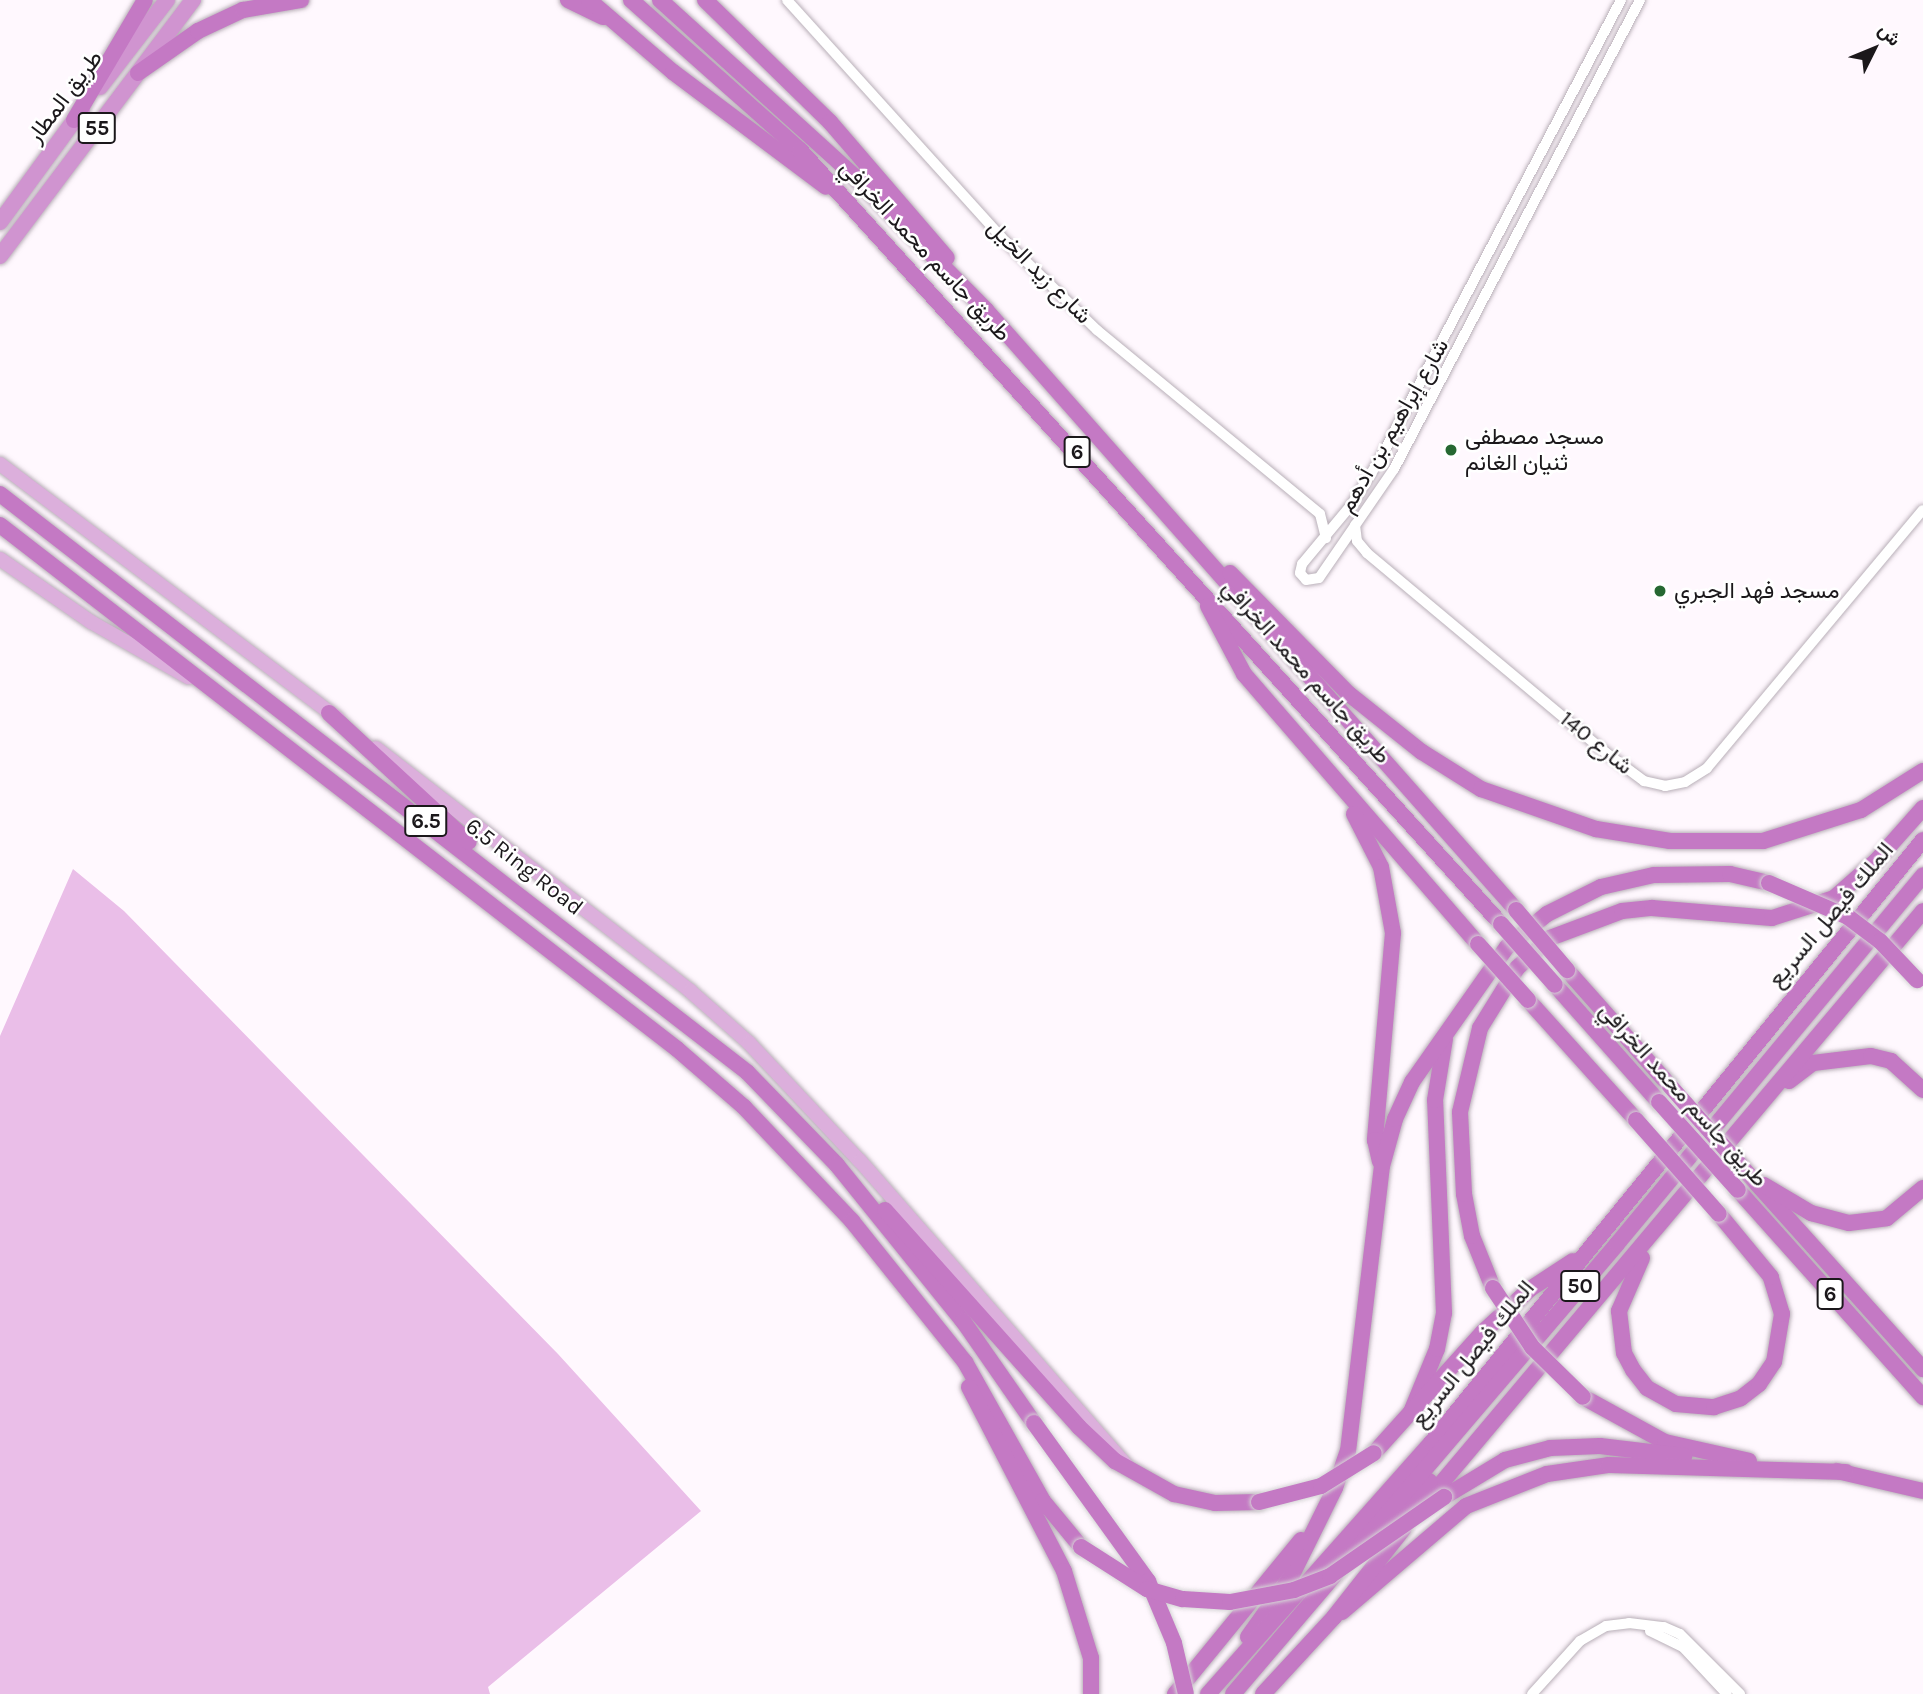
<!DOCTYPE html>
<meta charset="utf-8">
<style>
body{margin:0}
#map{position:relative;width:1923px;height:1694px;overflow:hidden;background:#fff8fe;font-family:Karla,Vazirmatn,sans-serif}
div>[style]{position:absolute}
.green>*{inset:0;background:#eabee8}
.roads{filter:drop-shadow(0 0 2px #b9afb8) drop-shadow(0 0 2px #b9afb8)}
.tertiary>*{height:10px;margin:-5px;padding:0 5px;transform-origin:5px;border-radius:5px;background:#fff}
.primary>*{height:14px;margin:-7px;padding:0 7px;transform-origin:7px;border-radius:7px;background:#dcafdc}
.trunk>*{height:16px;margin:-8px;padding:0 8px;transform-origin:8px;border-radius:8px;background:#d094d0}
.motorway>*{height:16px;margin:-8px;padding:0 8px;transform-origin:8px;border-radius:8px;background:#c479c4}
.bridges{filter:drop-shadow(0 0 2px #d6d5d6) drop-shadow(0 0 2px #d6d5d6)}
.motorway-bridge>*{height:16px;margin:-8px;padding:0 8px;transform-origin:8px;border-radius:8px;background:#c479c4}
.dots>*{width:19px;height:19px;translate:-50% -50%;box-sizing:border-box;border:4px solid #fff;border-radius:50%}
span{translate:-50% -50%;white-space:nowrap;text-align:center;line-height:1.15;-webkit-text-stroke:5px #fff;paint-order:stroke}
.shield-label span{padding:2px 5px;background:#fff;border:2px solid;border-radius:5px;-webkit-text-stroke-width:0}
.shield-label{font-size:21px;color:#1b181b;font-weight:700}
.street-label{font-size:23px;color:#1b181b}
.poi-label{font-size:23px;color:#1b181b}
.left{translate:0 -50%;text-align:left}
.north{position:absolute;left:1839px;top:14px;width:70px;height:70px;-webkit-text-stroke:5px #fff;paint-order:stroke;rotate:47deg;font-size:19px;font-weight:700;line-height:28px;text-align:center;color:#1b181b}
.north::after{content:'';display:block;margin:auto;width:24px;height:32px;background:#1b181b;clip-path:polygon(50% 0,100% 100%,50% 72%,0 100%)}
</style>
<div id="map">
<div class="green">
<div style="clip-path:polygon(73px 869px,124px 911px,558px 1354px,701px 1511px,488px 1687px,490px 1694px,0 1694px,0 1036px)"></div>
</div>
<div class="roads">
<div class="tertiary">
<div style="left:787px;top:0;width:319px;rotate:47.9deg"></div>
<div style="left:1001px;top:237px;width:134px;rotate:44.1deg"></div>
<div style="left:1097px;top:330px;width:289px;rotate:39.5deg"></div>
<div style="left:1320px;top:514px;width:25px;rotate:76deg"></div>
<div style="left:1621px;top:0;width:518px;rotate:117.7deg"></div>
<div style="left:1380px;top:459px;width:53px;rotate:121.9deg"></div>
<div style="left:1352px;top:504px;width:78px;rotate:129.8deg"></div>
<div style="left:1302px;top:564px;width:9px;rotate:103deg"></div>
<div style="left:1300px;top:573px;width:9px;rotate:49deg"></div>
<div style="left:1306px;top:580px;width:13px;rotate:-9deg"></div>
<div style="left:1319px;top:578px;width:132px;rotate:-55.5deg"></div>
<div style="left:1394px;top:469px;width:530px;rotate:-62.32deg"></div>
<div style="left:1355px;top:525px;width:16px;rotate:83deg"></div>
<div style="left:1357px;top:541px;width:16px;rotate:50deg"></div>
<div style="left:1367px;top:553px;width:310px;rotate:39.9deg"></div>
<div style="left:1605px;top:752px;width:49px;rotate:36.6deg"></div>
<div style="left:1644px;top:781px;width:22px;rotate:13deg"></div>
<div style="left:1665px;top:786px;width:20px;rotate:-11deg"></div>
<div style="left:1685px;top:782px;width:26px;rotate:-32deg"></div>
<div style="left:1707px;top:768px;width:336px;rotate:-50.1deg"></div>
<div style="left:1650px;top:1631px;width:37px;rotate:26deg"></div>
<div style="left:1683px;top:1647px;width:64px;rotate:46.9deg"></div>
<div style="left:1532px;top:1694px;width:72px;rotate:-47.8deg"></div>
<div style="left:1580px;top:1641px;width:30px;rotate:-30deg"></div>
<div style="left:1606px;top:1626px;width:23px;rotate:-7deg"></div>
<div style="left:1629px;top:1623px;width:35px;rotate:7deg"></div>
<div style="left:1664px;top:1627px;width:17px;rotate:24deg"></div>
<div style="left:1680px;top:1634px;width:85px;rotate:45deg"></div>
</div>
<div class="primary">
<div style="left:0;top:464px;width:423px;rotate:37deg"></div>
<div style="left:0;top:559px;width:111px;rotate:34.7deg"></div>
<div style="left:91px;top:622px;width:112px;rotate:29.6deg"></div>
<div style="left:376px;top:748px;width:397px;rotate:37.7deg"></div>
<div style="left:690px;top:991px;width:79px;rotate:41.4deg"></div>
<div style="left:749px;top:1043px;width:162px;rotate:46.8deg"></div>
<div style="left:860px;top:1161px;width:407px;rotate:48.8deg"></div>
</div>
<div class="trunk">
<div style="left:100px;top:87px;width:110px;rotate:-52.4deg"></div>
<div style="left:0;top:222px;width:139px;rotate:-53.8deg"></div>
<div style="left:0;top:256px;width:321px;rotate:-53deg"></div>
</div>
<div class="motorway">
<div style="left:568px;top:0;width:39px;rotate:26deg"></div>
<div style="left:589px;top:0;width:111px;rotate:40.6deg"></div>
<div style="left:673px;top:72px;width:191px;rotate:36.9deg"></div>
<div style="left:631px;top:0;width:226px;rotate:41.6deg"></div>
<div style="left:800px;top:150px;width:1044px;rotate:47.83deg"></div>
<div style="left:660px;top:0;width:263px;rotate:42.2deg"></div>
<div style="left:855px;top:177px;width:187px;rotate:45.4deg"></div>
<div style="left:986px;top:310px;width:801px;rotate:48.54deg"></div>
<div style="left:705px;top:0;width:175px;rotate:44.3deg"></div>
<div style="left:830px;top:122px;width:179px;rotate:49.3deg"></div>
<div style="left:138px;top:73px;width:73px;rotate:-35deg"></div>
<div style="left:198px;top:31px;width:50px;rotate:-25deg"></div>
<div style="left:243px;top:10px;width:59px;rotate:-9.8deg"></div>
<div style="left:74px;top:120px;width:139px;rotate:-59.4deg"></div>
<div style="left:0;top:494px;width:945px;rotate:37.73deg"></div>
<div style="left:747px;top:1072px;width:129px;rotate:45.9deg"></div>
<div style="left:837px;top:1165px;width:201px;rotate:51.1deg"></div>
<div style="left:963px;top:1321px;width:124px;rotate:55.2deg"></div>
<div style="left:0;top:525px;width:856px;rotate:37.74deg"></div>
<div style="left:677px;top:1049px;width:89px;rotate:40.9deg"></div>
<div style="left:744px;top:1107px;width:157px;rotate:46.5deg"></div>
<div style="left:852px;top:1221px;width:181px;rotate:51.3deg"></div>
<div style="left:965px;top:1362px;width:159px;rotate:60.7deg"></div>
<div style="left:1043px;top:1501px;width:60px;rotate:50.4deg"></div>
<div style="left:1230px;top:573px;width:170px;rotate:45.5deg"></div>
<div style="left:1349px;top:694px;width:93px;rotate:38.5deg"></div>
<div style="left:1422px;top:752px;width:70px;rotate:32.1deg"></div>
<div style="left:1481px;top:789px;width:122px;rotate:19.2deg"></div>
<div style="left:1596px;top:829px;width:75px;rotate:9.2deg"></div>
<div style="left:1670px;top:841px;width:93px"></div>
<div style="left:1763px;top:841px;width:103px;rotate:-17.6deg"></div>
<div style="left:1861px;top:810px;width:73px;rotate:-32.2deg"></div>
<div style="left:1208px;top:606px;width:77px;rotate:62.1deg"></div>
<div style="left:1244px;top:674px;width:357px;rotate:49.1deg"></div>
<div style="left:329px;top:713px;width:190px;rotate:42.7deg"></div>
<div style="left:1354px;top:814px;width:59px;rotate:63deg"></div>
<div style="left:1381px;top:867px;width:67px;rotate:79.7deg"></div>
<div style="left:1393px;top:933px;width:208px;rotate:95deg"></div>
<div style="left:1375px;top:1140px;width:22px;rotate:77deg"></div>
<div style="left:1567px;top:970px;width:155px;rotate:48.4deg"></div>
<div style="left:1555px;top:985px;width:157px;rotate:48.4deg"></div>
<div style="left:1528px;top:1000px;width:161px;rotate:48deg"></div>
<div style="left:1789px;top:1081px;width:30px;rotate:-37deg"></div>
<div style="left:1813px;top:1063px;width:58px;rotate:-6.9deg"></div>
<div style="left:1871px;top:1056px;width:21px;rotate:14deg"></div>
<div style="left:1891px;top:1061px;width:43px;rotate:42.2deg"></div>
<div style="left:1731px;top:1155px;width:288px;rotate:48.1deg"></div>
<div style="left:1764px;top:1185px;width:55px;rotate:30.8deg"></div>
<div style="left:1811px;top:1213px;width:39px;rotate:15deg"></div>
<div style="left:1849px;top:1223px;width:38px;rotate:-7deg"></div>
<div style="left:1887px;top:1218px;width:47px;rotate:-39.8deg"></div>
<div style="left:1738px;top:1190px;width:278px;rotate:48.2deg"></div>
<div style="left:885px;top:1210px;width:291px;rotate:48.2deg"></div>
<div style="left:1079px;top:1427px;width:50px;rotate:43.4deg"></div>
<div style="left:1115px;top:1461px;width:68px;rotate:29.2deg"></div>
<div style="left:1174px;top:1494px;width:42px;rotate:12.4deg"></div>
<div style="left:1215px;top:1503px;width:44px;rotate:-1.3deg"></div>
<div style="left:1642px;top:1258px;width:58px;rotate:113.5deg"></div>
<div style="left:1619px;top:1311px;width:42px;rotate:83.2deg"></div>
<div style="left:1624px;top:1353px;width:19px;rotate:62deg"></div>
<div style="left:1633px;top:1370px;width:23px;rotate:52deg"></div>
<div style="left:1647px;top:1388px;width:33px;rotate:29deg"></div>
<div style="left:1676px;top:1404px;width:38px;rotate:5deg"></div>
<div style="left:1714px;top:1407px;width:28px;rotate:-18deg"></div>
<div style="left:1741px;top:1398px;width:23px;rotate:-38deg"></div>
<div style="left:1759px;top:1384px;width:27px;rotate:-56deg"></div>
<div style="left:1774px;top:1362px;width:49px;rotate:-80.5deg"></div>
<div style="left:1782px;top:1314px;width:39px;rotate:-107deg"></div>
<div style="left:1771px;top:1277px;width:82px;rotate:-129.5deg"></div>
<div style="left:1493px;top:1288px;width:56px;rotate:-112deg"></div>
<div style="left:1472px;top:1236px;width:43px;rotate:-100.8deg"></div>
<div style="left:1464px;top:1194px;width:82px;rotate:-92.8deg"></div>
<div style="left:1460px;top:1112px;width:86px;rotate:-76.6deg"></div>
<div style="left:1480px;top:1028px;width:70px;rotate:-58.3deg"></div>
<div style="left:1517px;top:968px;width:45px;rotate:-42.3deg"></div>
<div style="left:1550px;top:938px;width:77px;rotate:-20.6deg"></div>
<div style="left:1622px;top:911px;width:30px;rotate:-6deg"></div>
<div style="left:1652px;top:908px;width:120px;rotate:4.8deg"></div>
<div style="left:1772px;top:918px;width:65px;rotate:-17.9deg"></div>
<div style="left:1834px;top:898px;width:56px;rotate:-41.4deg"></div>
<div style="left:1876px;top:861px;width:71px;rotate:-48.4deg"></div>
<div style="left:969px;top:1387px;width:207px;rotate:62.7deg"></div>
<div style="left:1064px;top:1571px;width:91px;rotate:72.8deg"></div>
<div style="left:1091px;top:1658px;width:36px;rotate:90deg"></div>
<div style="left:1583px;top:1397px;width:94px;rotate:28.8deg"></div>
<div style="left:1665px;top:1442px;width:86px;rotate:12.7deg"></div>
<div style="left:1411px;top:1412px;width:68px;rotate:-67.6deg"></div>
<div style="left:1437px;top:1349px;width:37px;rotate:-79deg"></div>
<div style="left:1444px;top:1313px;width:213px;rotate:-92.4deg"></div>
<div style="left:1435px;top:1100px;width:62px;rotate:-80.7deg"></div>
<div style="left:1374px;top:1453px;width:163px;rotate:-48deg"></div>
<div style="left:1483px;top:1332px;width:64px;rotate:-42.5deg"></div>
<div style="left:1530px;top:1289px;width:51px;rotate:-33.1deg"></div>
<div style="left:1837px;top:1471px;width:88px;rotate:13.1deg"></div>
<div style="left:1444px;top:1497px;width:71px;rotate:-31.2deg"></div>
<div style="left:1505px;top:1460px;width:47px;rotate:-14.9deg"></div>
<div style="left:1550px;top:1448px;width:50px;rotate:-2.3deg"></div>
<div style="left:1600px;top:1446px;width:85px;rotate:6.8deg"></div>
<div style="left:1418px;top:1511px;width:784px;rotate:-49.91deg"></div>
<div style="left:1379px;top:1538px;width:76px;rotate:-48.2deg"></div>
<div style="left:1342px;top:1612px;width:163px;rotate:-40.5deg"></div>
<div style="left:1466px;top:1506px;width:87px;rotate:-21.6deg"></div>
<div style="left:1547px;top:1474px;width:63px;rotate:-8.3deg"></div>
<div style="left:1609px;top:1465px;width:237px;rotate:1.7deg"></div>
<div style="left:1248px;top:1637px;width:76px;rotate:-54.6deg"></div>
<div style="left:1292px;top:1575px;width:97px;rotate:-63.7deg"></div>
<div style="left:1335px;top:1488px;width:39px;rotate:-71deg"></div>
<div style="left:1348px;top:1451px;width:287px;rotate:-83.2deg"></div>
<div style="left:1382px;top:1166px;width:49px;rotate:-74.5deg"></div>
<div style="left:1395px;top:1119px;width:41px;rotate:-65.3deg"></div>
<div style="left:1412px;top:1082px;width:165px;rotate:-54.9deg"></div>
<div style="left:1507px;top:947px;width:52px;rotate:-39.5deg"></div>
<div style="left:1547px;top:914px;width:60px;rotate:-26.6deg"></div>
<div style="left:1601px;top:887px;width:54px;rotate:-12.8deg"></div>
<div style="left:1654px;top:875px;width:76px;rotate:-0.8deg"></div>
<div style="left:1730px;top:874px;width:40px;rotate:13deg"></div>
<div style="left:1175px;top:1694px;width:199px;rotate:-50.7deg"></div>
<div style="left:1208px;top:1694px;width:336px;rotate:-48.4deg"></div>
<div style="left:1431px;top:1443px;width:778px;rotate:-50.79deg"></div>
<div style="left:1233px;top:1694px;width:592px;rotate:-49.52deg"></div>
<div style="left:1617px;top:1244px;width:479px;rotate:-50.3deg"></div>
<div style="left:1263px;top:1694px;width:105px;rotate:-47.3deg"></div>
<div style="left:1334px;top:1617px;width:113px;rotate:-51.8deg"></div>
</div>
</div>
<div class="bridges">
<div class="motorway-bridge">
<div style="left:1769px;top:883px;width:86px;rotate:23.3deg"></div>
<div style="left:1848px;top:917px;width:40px;rotate:37deg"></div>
<div style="left:1880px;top:941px;width:54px;rotate:46.5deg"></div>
<div style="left:1516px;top:910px;width:79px;rotate:49.6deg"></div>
<div style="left:1501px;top:924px;width:81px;rotate:48.5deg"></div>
<div style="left:1478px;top:944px;width:75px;rotate:48.2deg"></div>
<div style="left:1670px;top:1086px;width:92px;rotate:48.5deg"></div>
<div style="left:1659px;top:1102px;width:118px;rotate:48.1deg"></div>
<div style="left:1636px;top:1120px;width:125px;rotate:48.6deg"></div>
<div style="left:1493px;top:1288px;width:71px;rotate:56.5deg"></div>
<div style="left:1532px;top:1347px;width:71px;rotate:44.4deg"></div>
<div style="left:1034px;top:1423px;width:195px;rotate:54.2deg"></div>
<div style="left:1148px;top:1581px;width:67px;rotate:67.2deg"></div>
<div style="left:1174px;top:1643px;width:52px;rotate:76.8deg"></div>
<div style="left:1259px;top:1502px;width:64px;rotate:-14.5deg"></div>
<div style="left:1321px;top:1486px;width:62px;rotate:-31.9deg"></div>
<div style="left:1081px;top:1547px;width:78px;rotate:32.5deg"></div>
<div style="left:1147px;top:1589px;width:37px;rotate:16deg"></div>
<div style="left:1183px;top:1599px;width:47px;rotate:3.7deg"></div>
<div style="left:1230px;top:1602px;width:65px;rotate:-10.6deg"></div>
<div style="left:1294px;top:1590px;width:39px;rotate:-21deg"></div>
<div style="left:1330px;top:1576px;width:139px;rotate:-34.7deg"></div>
</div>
</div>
<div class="dots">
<div style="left:1451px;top:450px;background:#266832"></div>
<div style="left:1660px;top:591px;background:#266832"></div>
</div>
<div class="shield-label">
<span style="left:97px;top:128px">55</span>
<span style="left:1077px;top:452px">6</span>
<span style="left:426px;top:821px">6.5</span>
<span style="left:1580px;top:1286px">50</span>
<span style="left:1830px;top:1294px">6</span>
</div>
<div class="street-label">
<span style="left:65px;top:97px;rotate:-53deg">طريق المطار</span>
<span style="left:925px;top:251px;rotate:47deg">طريق جاسم محمد الخرافي</span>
<span style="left:1039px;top:272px;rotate:45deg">شارع زيد الخيل</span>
<span style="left:1394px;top:426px;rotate:-60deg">شارع إبراهيم بن أدهم</span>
<span style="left:1306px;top:672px;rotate:48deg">طريق جاسم محمد الخرافي</span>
<span style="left:1596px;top:743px;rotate:39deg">شارع 140</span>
<span style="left:524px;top:867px;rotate:38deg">6.5 Ring Road</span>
<span style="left:1831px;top:915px;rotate:-50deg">الملك فيصل السريع</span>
<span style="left:1683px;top:1095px;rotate:48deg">طريق جاسم محمد الخرافي</span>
<span style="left:1473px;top:1354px;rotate:-51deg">الملك فيصل السريع</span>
</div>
<div class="poi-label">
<span class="left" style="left:1465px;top:450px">مسجد مصطفى<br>ثنيان الغانم</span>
<span class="left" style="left:1674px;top:591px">مسجد فهد الجبري</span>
</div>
<div class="north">ش</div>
</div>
